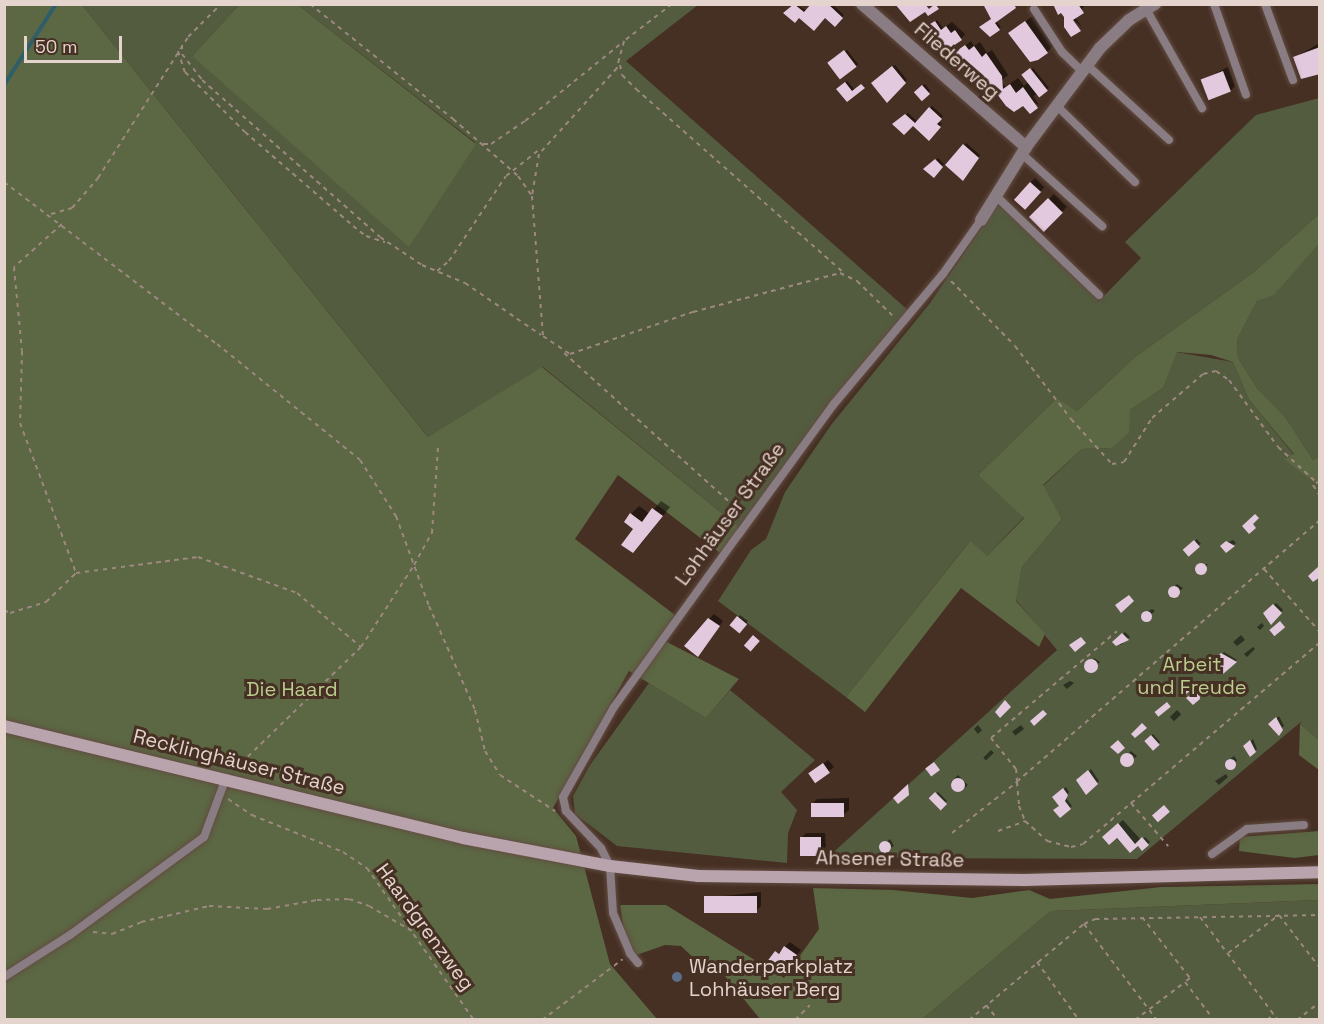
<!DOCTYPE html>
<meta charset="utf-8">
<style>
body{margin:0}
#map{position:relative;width:1324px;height:1024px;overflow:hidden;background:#462f23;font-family:"Space Grotesk",sans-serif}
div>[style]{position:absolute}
.green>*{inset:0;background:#535c3f}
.forest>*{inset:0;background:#5c6743}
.shadow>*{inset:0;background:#0007;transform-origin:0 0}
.stream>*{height:4px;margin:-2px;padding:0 2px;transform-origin:2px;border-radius:2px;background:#2e5e6a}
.building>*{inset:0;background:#e3c9de;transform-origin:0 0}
.round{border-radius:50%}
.path>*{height:2px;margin-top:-1px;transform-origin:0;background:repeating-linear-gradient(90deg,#9c887f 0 4.5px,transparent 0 9px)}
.roads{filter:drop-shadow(0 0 2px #624d42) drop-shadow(0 0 2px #624d42)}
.service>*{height:8px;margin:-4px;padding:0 4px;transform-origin:4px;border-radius:4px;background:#897c82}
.minor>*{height:12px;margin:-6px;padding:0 6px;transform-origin:6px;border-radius:6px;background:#897c82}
.secondary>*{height:12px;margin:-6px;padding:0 6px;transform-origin:6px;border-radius:6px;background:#b9a4ae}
.dots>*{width:16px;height:16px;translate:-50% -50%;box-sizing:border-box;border:3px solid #462f23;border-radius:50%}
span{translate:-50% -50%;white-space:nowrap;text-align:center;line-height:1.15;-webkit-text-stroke:6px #462f23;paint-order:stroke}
.street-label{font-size:20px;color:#e4d4cd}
.park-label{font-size:20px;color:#bacd8f}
.poi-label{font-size:20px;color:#e4d4cd}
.left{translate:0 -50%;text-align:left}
.frame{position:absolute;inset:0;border:6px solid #e4d4cd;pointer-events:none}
.scale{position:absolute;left:24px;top:36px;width:98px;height:27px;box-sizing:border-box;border:3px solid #e4d4cd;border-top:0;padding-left:8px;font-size:18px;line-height:21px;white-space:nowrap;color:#e4d4cd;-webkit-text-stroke:4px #462f23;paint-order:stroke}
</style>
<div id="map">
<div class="green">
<div style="clip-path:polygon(82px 5px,239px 5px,192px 56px,476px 143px,298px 5px,698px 5px,626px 61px,909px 311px,739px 527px,543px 367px,429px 438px)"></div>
<div style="clip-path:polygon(1319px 98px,1319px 214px,1254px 272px,1135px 357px,1077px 411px,1057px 398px,978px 475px,1024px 517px,986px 557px,969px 542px,846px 697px,718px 601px,751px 550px,766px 539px,785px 492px,831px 425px,930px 303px,998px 203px,1099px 301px,1141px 258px,1125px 242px,1256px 115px)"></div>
<div style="clip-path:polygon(1319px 244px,1319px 457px,1313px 460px,1286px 418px,1257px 388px,1238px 358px,1237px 340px,1257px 301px,1274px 294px)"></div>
<div style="clip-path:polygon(1176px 352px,1233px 362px,1249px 400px,1294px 455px,1285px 458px,1316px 484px,1319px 482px,1319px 740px,1300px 724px,1302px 721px,1137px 859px,827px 858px,1057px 650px,1016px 600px,1022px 567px,1062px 519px,1043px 486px,1082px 449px,1111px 448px,1130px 410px,1163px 388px)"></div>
<div style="clip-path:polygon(649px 683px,706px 718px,730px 690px,815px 760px,781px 792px,797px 810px,788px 833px,787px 863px,617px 846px,575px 814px,573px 796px,590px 765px)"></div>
<div style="clip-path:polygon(1319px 900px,1319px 1019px,921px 1020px,1051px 911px)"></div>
</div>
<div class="forest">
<div style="clip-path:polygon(5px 5px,82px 5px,428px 437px,542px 367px,739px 527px,720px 553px,618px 475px,575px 539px,675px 615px,661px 639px,739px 679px,706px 718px,629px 671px,553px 808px,576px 836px,610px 964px,657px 1019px,5px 1020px)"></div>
<div style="clip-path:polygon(239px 5px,298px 5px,476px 144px,409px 247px,192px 56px)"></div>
<div style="clip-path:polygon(1319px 214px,1319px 244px,1274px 295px,1257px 301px,1237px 340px,1238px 358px,1257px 388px,1286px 418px,1313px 460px,1319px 457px,1319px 482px,1316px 484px,1284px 459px,1294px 454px,1249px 400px,1233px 362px,1211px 355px,1177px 352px,1163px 388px,1130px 410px,1129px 433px,1111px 448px,1082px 449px,1043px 485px,1062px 519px,1022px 567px,1016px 601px,1045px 634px,1039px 647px,961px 588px,865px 712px,846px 697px,970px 541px,987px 556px,1024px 518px,978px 475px,1057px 398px,1077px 411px,1135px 357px,1254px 272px)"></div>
<div style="clip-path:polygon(1300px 724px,1319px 740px,1319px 770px,1299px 755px)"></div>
<div style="clip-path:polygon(1319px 831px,1319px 855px,1295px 858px,1239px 851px,1240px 837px)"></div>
<div style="clip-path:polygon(1320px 884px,1319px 900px,1051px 911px,921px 1020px,760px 1019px,715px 964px,704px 968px,681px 946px,665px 945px,628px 958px,620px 905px,666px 905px,784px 978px,819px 929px,813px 888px,893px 890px,972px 898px,1029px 890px,1050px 899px,1161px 887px)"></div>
</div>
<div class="shadow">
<div style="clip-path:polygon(795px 4px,807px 11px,813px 4px,832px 4px,844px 15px,835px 25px,825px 16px,785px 13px)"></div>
<div style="clip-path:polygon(985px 4px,1018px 4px,996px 21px,1001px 27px,990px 35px,993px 18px)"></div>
<div style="clip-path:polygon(1055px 4px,1086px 4px,1075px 17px,1082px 27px)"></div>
<div style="clip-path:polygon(1034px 15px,1055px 44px,1047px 52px,1010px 33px)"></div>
<div style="clip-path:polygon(937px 20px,943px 28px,952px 22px,965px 34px,961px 39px,929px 25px)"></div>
<div style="clip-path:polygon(971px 41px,974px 46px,980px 42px,987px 53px,992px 50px,1008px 75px,1001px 81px,1005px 87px,1018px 78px,1024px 86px,1029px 82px,1024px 75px,1033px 68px,1049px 88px,1033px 96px,1039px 105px,1003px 88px,995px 93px,970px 63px,953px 55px)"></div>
<div style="clip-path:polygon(1320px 43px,1320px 72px,1295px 57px)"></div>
<div style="left:847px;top:50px;width:18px;height:22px;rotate:52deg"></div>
<div style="clip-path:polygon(895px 65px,907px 80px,887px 101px,873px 83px)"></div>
<div style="clip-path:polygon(1228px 67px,1235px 86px,1230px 91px,1202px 80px)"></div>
<div style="clip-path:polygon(847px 81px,855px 90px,866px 85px,848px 100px,838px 89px)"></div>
<div style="left:925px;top:84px;width:9px;height:13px;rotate:54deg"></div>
<div style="clip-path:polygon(932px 106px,943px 116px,938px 121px,942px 124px,929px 138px,913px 124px,894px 124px,908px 113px,918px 122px)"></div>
<div style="clip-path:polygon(966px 143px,980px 155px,965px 177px,947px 165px)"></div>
<div style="clip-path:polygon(938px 158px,944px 164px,934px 176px,925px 169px)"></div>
<div style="left:1035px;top:178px;width:13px;height:29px;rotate:45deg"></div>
<div style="left:1054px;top:194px;width:18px;height:33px;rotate:45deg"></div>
<div style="clip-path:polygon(661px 501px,670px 507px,641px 544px,631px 514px,639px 506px,650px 514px)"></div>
<div style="left:1197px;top:539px;width:6px;height:16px;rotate:51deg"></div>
<div style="clip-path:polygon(1233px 540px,1236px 543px,1226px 551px,1224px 544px)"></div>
<div style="clip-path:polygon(693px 561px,700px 566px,693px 576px,684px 573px)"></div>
<div style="clip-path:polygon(1208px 564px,1202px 573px,1201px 574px,1198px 566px)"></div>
<div style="clip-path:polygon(1177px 584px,1183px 588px,1172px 598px,1169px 592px)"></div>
<div style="left:1276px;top:603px;width:10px;height:15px;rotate:45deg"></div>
<div style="clip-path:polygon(1152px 609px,1155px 611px,1144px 621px,1142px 615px)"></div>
<div style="clip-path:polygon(714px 614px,723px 621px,703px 650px,709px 619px)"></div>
<div style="left:740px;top:615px;width:10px;height:13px;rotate:37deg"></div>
<div style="clip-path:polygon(1262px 623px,1264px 626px,1260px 630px,1257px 627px)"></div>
<div style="clip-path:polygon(1125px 632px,1130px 637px,1121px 645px,1115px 642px)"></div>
<div style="clip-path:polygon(1241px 635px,1245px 640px,1237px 646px,1233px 642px)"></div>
<div style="clip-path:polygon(1253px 647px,1255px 649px,1247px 657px,1244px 654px)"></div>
<div style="clip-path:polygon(1224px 652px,1237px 660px,1223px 672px,1215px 660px)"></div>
<div style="clip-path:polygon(1094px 658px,1100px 662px,1089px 672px,1086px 669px)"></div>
<div style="clip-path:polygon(1070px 681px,1074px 683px,1067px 689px,1063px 685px)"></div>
<div style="left:1177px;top:710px;width:6px;height:10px;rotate:45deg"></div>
<div style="clip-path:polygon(1279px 716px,1284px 726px,1277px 732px,1270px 724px)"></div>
<div style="clip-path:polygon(978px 725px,982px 730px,978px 734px,974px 729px)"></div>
<div style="left:1021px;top:725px;width:5px;height:11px;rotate:53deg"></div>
<div style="left:1153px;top:734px;width:11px;height:10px;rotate:49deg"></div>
<div style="clip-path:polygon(1253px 739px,1257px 749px,1250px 755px,1245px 747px)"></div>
<div style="left:991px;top:750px;width:4px;height:11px;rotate:45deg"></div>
<div style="clip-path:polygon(1131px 751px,1137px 756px,1125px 766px,1121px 762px)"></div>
<div style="clip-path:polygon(1234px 756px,1237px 760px,1231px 770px,1225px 763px)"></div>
<div style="clip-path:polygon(828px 760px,834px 767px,816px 781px,816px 770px)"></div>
<div style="clip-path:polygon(1091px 769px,1099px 781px,1086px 792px,1078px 780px)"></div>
<div style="clip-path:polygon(1226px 774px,1228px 777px,1219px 785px,1215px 781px)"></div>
<div style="left:958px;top:775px;width:14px;height:10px;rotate:45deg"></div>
<div style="clip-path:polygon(1066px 787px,1069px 792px,1066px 798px,1072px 806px,1060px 816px,1061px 806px,1054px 797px)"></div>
<div style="clip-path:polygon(938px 792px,947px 801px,939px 809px,930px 798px)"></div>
<div style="clip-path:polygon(849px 798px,849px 810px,844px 814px,812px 804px,817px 799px)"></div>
<div style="clip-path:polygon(1123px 820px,1141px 840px,1145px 837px,1150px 842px,1142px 849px,1138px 844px,1130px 851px,1109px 832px)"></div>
<div style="clip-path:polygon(806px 833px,825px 833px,826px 849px,821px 854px,801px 838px)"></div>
<div style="clip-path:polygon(890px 839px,894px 846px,883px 852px,880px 847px)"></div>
<div style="clip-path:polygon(761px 892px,761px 906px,756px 911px,720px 913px,705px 898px)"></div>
<div style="clip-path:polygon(790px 942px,801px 950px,783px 973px,768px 963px)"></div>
</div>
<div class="stream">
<div style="left:4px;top:85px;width:96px;rotate:-57.3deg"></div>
</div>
<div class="building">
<div style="clip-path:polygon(794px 4px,804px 12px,811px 4px,828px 4px,843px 18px,835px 27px,825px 18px,814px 31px,799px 18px,795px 23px,783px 13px)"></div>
<div style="clip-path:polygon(895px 4px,925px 4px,929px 9px,935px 4px,939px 9px,928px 16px,925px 12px,910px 22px)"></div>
<div style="clip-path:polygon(1014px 4px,1016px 8px,995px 23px,1000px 30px,990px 37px,979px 27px,991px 19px,983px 4px)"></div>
<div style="clip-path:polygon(1053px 4px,1078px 4px,1084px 13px,1073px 20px,1081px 31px,1071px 37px,1064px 27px,1064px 17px,1061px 13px,1058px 15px)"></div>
<div style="clip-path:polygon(935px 21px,941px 30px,946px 26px,951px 33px,955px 30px,962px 40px,944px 52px,925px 27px)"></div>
<div style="clip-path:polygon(1025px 21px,1048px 53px,1038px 60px,1030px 62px,1008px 33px)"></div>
<div style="clip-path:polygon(965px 45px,969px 50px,974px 46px,982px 57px,986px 53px,1002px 76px,1003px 89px,1010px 84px,1016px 93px,1023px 87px,1038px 108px,1030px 114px,1023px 106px,1014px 112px,1006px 106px,997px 94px,986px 88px,970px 65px,965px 68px,951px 55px)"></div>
<div style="clip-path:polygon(1320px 47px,1320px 74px,1301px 79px,1293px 57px)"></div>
<div style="left:844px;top:50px;width:21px;height:21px;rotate:53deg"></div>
<div style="clip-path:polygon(892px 66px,906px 83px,887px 103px,871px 83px)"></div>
<div style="left:1030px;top:68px;width:29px;height:11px;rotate:52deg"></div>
<div style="left:1223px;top:71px;width:22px;height:24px;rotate:69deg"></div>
<div style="clip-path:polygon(845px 82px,852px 91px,861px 84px,865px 88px,847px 102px,836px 89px)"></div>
<div style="left:922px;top:85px;width:12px;height:11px;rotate:48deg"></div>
<div style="clip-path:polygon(929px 107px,942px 119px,937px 124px,941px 127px,929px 141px,913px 126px,904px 135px,892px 124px,905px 114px,915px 123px)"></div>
<div style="clip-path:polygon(963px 144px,979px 158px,963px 181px,945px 165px)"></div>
<div style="clip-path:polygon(935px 159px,943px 167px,934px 178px,923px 169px)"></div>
<div style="left:1030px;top:182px;width:15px;height:24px;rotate:42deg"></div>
<div style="left:1048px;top:198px;width:21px;height:27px;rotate:45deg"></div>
<div style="clip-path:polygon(652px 508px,663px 516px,633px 553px,621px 545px,633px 529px,624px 522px,630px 513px,642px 522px)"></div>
<div style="clip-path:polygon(1255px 514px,1259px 518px,1253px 524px,1256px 528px,1249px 534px,1242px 526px)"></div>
<div style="left:1194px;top:540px;width:9px;height:15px;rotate:49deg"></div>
<div style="clip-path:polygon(1226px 541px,1235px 546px,1226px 553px,1220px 546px)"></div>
<div style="left:690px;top:562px;width:12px;height:14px;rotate:31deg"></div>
<div class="round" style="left:1195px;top:563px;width:12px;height:12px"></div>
<div style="clip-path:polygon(1318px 567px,1320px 577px,1313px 582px,1308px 576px)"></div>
<div class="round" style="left:1168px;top:586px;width:12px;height:12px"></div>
<div style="clip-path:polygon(1129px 595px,1134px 601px,1121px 613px,1115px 605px)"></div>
<div style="clip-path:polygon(1273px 604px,1282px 613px,1271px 625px,1263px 613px)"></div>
<div class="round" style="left:1140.5px;top:610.5px;width:11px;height:11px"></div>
<div style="left:737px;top:616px;width:13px;height:12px;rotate:39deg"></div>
<div style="clip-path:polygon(708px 618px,720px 626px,698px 657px,684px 646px)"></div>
<div style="left:1280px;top:621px;width:8px;height:14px;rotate:50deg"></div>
<div style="clip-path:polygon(1122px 633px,1129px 640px,1116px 646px,1112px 642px)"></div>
<div style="left:753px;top:635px;width:9px;height:14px;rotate:41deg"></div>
<div style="clip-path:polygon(1081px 637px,1086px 643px,1075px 652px,1069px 645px)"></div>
<div style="clip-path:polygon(1221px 653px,1237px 662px,1223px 674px,1214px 660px)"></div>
<div class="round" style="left:1084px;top:659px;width:14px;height:14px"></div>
<div style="clip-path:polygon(1188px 681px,1194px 688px,1182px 697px,1179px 689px)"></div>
<div style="clip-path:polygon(1199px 689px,1200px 699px,1193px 705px,1186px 698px)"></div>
<div style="clip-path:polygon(1005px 700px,1011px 707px,1000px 718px,995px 712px)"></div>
<div style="left:1167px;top:702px;width:6px;height:16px;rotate:51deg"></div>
<div style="clip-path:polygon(1043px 710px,1047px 714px,1034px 726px,1030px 721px)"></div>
<div style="clip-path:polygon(1276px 717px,1283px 730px,1279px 736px,1268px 724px)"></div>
<div style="clip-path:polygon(1142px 723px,1147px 728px,1135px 738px,1131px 734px)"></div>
<div style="left:1151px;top:735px;width:13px;height:9px;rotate:48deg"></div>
<div style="clip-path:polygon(1118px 740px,1125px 748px,1118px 754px,1110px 747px)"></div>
<div style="clip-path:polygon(1250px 740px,1256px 752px,1250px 757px,1243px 746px)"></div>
<div class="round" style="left:1120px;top:753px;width:14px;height:14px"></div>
<div class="round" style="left:1224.5px;top:758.5px;width:11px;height:11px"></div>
<div style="left:934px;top:762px;width:10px;height:11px;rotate:53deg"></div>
<div style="left:823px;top:763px;width:12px;height:18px;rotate:55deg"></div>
<div style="clip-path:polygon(1088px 770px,1098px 784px,1086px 795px,1076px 780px)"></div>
<div class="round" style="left:951px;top:778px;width:14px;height:14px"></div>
<div style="clip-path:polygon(908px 784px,909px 795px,898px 804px,893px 798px)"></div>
<div style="clip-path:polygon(1063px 788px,1068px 795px,1065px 801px,1071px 809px,1060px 818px,1053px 810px,1059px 806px,1052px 797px)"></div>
<div style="left:935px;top:792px;width:17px;height:9px;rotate:45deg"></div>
<div style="left:811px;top:803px;width:33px;height:14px"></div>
<div style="left:1164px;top:805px;width:9px;height:16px;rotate:49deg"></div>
<div style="clip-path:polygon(1118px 823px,1135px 844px,1142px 837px,1149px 845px,1142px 851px,1138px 846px,1130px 853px,1117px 838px,1109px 845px,1102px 837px)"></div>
<div style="left:800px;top:837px;width:21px;height:19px"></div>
<div class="round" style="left:879px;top:841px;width:12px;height:12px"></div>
<div style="left:757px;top:896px;width:17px;height:53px;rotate:90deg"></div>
<div style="clip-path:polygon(784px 946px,797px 955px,783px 975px,766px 963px,775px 951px,779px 954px)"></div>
</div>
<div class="path">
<div style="left:310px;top:4px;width:184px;rotate:38.8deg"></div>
<div style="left:453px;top:119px;width:86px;rotate:41.2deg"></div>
<div style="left:518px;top:176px;width:24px;rotate:55deg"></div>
<div style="left:672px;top:4px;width:61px;rotate:142.4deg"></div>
<div style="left:624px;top:41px;width:28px;rotate:105deg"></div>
<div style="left:617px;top:68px;width:116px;rotate:132.2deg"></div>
<div style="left:539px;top:154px;width:43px;rotate:99.5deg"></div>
<div style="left:532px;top:196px;width:140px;rotate:85.5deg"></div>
<div style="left:543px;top:336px;width:32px;rotate:34deg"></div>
<div style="left:570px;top:354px;width:130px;rotate:-18.9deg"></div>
<div style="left:693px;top:312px;width:152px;rotate:-14.9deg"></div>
<div style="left:840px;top:273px;width:19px;rotate:25deg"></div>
<div style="left:857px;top:281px;width:50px;rotate:44.2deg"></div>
<div style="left:182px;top:45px;width:9px;rotate:90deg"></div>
<div style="left:182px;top:54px;width:33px;rotate:52deg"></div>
<div style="left:202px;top:80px;width:237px;rotate:41.4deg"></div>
<div style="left:380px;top:237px;width:50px;rotate:33.7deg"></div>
<div style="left:422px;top:265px;width:47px;rotate:22.7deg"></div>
<div style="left:465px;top:283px;width:92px;rotate:34.4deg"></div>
<div style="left:178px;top:51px;width:22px;rotate:72deg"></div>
<div style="left:185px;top:72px;width:85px;rotate:45deg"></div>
<div style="left:245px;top:132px;width:143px;rotate:41deg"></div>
<div style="left:353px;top:226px;width:16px;rotate:38deg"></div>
<div style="left:366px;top:236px;width:20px;rotate:18deg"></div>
<div style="left:620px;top:65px;width:10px;rotate:79deg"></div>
<div style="left:622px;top:75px;width:20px;rotate:45deg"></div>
<div style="left:636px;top:89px;width:275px;rotate:41.5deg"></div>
<div style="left:483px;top:144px;width:8px"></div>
<div style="left:491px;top:144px;width:41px;rotate:-34.1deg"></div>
<div style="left:525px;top:121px;width:127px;rotate:-38.9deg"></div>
<div style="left:4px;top:182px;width:268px;rotate:37.3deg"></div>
<div style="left:217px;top:344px;width:184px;rotate:39deg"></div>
<div style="left:360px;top:460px;width:67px;rotate:57.3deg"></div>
<div style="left:396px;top:516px;width:96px;rotate:69.9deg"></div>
<div style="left:429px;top:606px;width:114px;rotate:66.1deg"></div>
<div style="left:475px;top:710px;width:42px;rotate:76.3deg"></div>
<div style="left:485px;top:751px;width:28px;rotate:58deg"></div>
<div style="left:500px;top:775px;width:66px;rotate:33.2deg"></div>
<div style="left:51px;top:214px;width:22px;rotate:-16deg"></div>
<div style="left:72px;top:208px;width:40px;rotate:-49deg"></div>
<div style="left:98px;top:178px;width:167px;rotate:-57.4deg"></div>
<div style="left:188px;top:37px;width:47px;rotate:-45deg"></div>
<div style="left:62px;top:224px;width:64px;rotate:138.1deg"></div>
<div style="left:14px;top:267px;width:84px;rotate:84.6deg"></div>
<div style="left:22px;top:351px;width:72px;rotate:91.6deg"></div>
<div style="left:20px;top:423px;width:160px;rotate:69.5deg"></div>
<div style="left:437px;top:271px;width:16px;rotate:-40deg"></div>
<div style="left:449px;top:261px;width:102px;rotate:-56.2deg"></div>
<div style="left:506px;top:176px;width:43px;rotate:-38.5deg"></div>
<div style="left:951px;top:281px;width:91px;rotate:45.4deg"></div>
<div style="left:1015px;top:346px;width:92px;rotate:52.5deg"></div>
<div style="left:1071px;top:419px;width:61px;rotate:47.7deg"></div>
<div style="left:1112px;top:464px;width:12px;rotate:-9deg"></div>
<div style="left:1124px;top:462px;width:52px;rotate:-57.5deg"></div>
<div style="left:1152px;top:418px;width:67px;rotate:-40.8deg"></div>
<div style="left:1203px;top:374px;width:13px;rotate:-13deg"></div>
<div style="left:1216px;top:371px;width:16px;rotate:35deg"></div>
<div style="left:1229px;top:380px;width:83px;rotate:53.8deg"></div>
<div style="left:1278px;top:447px;width:52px;rotate:42.6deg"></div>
<div style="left:564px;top:353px;width:241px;rotate:42deg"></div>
<div style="left:1320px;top:481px;width:8px;rotate:150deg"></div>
<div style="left:1313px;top:485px;width:13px;rotate:58deg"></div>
<div style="left:1320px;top:520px;width:401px;rotate:139.2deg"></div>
<div style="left:1017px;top:782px;width:24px;rotate:85deg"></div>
<div style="left:1019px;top:806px;width:16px;rotate:68deg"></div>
<div style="left:1025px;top:821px;width:30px;rotate:42deg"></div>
<div style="left:1047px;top:841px;width:25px;rotate:14deg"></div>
<div style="left:1071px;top:847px;width:12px;rotate:-14deg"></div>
<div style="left:1083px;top:844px;width:311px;rotate:-40.4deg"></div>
<div style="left:1264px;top:569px;width:84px;rotate:48.4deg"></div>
<div style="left:4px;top:610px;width:7px;rotate:27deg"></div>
<div style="left:10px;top:613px;width:38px;rotate:-17deg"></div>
<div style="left:46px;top:602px;width:42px;rotate:-44deg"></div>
<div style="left:76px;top:573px;width:123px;rotate:-7.5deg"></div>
<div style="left:198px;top:557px;width:105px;rotate:20deg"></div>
<div style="left:297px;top:593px;width:84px;rotate:40.2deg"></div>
<div style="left:235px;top:769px;width:175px;rotate:-44.1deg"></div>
<div style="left:361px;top:647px;width:98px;rotate:-57.1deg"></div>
<div style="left:414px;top:565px;width:37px;rotate:-61deg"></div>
<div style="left:432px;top:533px;width:86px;rotate:-86deg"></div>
<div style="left:228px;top:799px;width:29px;rotate:34deg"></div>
<div style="left:252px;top:815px;width:98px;rotate:22.1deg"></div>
<div style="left:343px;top:852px;width:29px;rotate:34deg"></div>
<div style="left:367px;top:868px;width:186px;rotate:54.9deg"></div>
<div style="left:1131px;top:803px;width:57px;rotate:49.3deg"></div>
<div style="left:998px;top:831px;width:29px;rotate:-20deg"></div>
<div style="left:952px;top:833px;width:83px;rotate:-38.1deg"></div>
<div style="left:1017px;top:782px;width:13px;rotate:-94deg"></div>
<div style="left:1016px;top:769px;width:40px;rotate:-129deg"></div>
<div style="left:991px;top:738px;width:165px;rotate:-40.3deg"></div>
<div style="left:1142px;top:917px;width:78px;rotate:51.8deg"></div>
<div style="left:1190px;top:978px;width:6px;rotate:141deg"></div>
<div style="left:1185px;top:982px;width:48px;rotate:52.7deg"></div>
<div style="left:1200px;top:917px;width:129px;rotate:52.9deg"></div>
<div style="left:1084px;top:924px;width:121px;rotate:52.8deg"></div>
<div style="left:93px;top:932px;width:19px;rotate:6deg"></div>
<div style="left:112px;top:934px;width:31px;rotate:-22deg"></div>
<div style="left:141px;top:922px;width:70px;rotate:-13.2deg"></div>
<div style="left:209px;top:906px;width:58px;rotate:3deg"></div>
<div style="left:267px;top:909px;width:51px;rotate:-10.2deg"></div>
<div style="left:317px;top:900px;width:32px;rotate:-2deg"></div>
<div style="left:349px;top:899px;width:21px;rotate:19deg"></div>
<div style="left:369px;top:906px;width:50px;rotate:30.2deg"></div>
<div style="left:1228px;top:953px;width:64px;rotate:-36.7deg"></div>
<div style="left:1279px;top:915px;width:67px;rotate:52.3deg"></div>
<div style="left:1037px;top:962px;width:72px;rotate:54.1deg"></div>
<div style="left:986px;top:1005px;width:19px;rotate:51deg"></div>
<div style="left:542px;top:1020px;width:101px;rotate:-37deg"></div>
<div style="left:795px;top:1020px;width:21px;rotate:-45deg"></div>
<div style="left:969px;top:1020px;width:150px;rotate:-39.9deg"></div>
<div style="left:1084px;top:924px;width:12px;rotate:-24deg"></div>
<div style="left:1095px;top:919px;width:225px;rotate:-1deg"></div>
<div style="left:1135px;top:1020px;width:63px;rotate:-37.2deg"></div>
<div style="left:1267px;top:1020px;width:9px;rotate:-41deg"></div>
<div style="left:1297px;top:1020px;width:29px;rotate:-38deg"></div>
</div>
<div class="roads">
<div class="service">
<div style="left:1214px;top:4px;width:96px;rotate:70.6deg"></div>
<div style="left:1265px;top:4px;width:81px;rotate:69.8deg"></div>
<div style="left:1034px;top:9px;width:51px;rotate:56.9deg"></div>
<div style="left:1062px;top:52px;width:28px;rotate:44deg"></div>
<div style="left:1146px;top:9px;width:114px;rotate:60.5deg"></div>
<div style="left:1087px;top:65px;width:111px;rotate:42.4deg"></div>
<div style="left:1057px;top:106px;width:109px;rotate:44.3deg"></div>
<div style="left:1022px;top:154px;width:108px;rotate:42deg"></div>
<div style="left:996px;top:196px;width:143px;rotate:43.9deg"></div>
<div style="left:1212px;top:854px;width:43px;rotate:-35.5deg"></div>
<div style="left:1247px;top:829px;width:57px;rotate:-4deg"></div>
<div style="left:638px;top:963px;width:13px;rotate:-129deg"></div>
<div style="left:630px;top:953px;width:43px;rotate:-113deg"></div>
<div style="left:613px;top:913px;width:47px;rotate:-93.7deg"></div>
<div style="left:610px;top:866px;width:20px;rotate:-117deg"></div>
<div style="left:601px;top:848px;width:51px;rotate:-133.4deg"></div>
<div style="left:566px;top:811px;width:14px;rotate:-102deg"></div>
<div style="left:563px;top:797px;width:103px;rotate:-60.5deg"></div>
<div style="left:614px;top:707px;width:213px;rotate:-54.2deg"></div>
<div style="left:739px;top:534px;width:160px;rotate:-53.9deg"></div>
<div style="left:833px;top:405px;width:171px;rotate:-50deg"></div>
<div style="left:943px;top:274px;width:66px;rotate:-54.9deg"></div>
<div style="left:4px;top:977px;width:78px;rotate:-32.5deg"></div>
<div style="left:70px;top:935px;width:166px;rotate:-36.2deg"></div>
<div style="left:204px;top:837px;width:63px;rotate:-69.6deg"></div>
</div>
<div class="minor">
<div style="left:862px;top:4px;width:218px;rotate:41.1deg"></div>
<div style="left:981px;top:220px;width:86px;rotate:-58.3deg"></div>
<div style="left:1026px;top:147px;width:124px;rotate:-53.2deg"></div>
<div style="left:1100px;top:48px;width:40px;rotate:-44deg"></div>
<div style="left:1129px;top:20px;width:31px;rotate:-32deg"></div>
</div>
<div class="secondary">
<div style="left:4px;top:726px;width:472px;rotate:13.7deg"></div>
<div style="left:463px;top:838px;width:150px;rotate:10.8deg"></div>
<div style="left:610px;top:866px;width:89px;rotate:6.5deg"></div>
<div style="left:698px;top:876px;width:326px;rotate:0.7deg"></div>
<div style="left:1024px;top:880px;width:296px;rotate:-1.5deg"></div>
</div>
</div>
<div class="dots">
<div style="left:677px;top:977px;background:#5c6f8a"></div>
</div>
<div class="street-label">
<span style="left:957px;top:61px;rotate:41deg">Fliederweg</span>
<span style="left:730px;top:514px;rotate:-54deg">Lohhäuser Straße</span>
<span style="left:239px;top:762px;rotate:14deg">Recklinghäuser Straße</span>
<span style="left:890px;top:859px;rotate:1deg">Ahsener Straße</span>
<span style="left:425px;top:927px;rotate:54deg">Haardgrenzweg</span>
</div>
<div class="park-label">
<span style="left:1192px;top:676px">Arbeit<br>und Freude</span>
<span style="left:292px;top:689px">Die Haard</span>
</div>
<div class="poi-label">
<span class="left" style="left:689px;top:978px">Wanderparkplatz<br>Lohhäuser Berg</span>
</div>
<div class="frame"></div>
<div class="scale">50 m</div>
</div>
